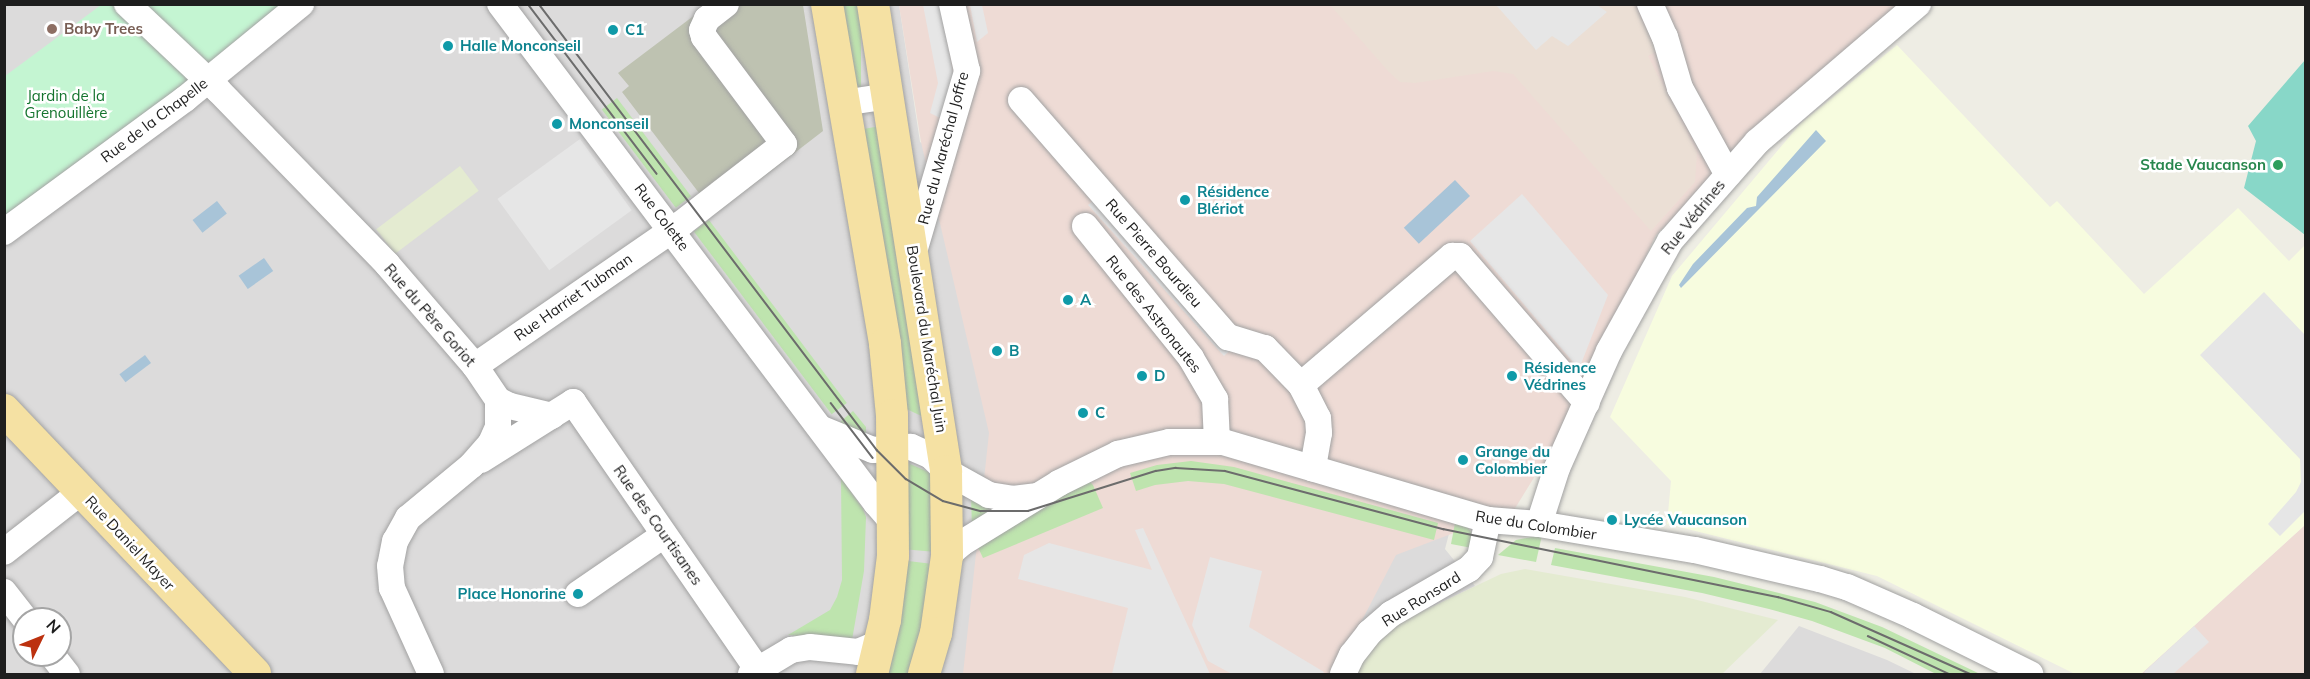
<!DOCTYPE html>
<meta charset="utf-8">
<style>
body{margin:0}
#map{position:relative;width:2310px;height:679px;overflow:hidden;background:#eeede4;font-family:Mulish,sans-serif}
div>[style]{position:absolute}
.residential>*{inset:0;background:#dcdbdb}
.commercial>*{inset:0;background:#eedbd5}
.education>*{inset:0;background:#f7fcdf}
.military>*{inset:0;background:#ebdfd5}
.construction>*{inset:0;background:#bec2b1}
.farmland>*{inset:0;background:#e4ebd1;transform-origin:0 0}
.grass>*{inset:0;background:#bee4ae;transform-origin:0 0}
.park>*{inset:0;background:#c4f5d2}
.pitch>*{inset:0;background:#88d7c8}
.parking>*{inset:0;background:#e6e6e6;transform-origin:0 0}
.water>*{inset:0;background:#a8c4d8;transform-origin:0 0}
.roads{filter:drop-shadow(0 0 2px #a2a2a2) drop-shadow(0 0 2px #a2a2a2)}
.minor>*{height:26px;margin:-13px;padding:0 13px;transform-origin:13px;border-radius:13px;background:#fff}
.major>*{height:32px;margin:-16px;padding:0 16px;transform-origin:16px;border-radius:16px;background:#f5e1a3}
.tram>*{height:1.5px;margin:-0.75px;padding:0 0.75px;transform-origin:0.75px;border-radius:0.75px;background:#6c6c6c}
.dots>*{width:16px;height:16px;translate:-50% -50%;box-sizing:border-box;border:3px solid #fff;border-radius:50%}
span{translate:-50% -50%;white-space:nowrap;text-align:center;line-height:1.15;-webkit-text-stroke:5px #fff;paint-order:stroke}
.education-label{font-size:15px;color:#785e54;font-weight:700}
.left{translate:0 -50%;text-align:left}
.culture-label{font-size:15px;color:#0d838f;font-weight:700}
.right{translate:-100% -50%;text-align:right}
.park-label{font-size:15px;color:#14742e}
.street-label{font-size:15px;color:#1e1e1e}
.leisure-label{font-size:15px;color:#27864d;font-weight:700}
.frame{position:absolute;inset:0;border:6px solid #1e1e1e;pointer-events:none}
.north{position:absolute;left:12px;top:607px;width:60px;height:60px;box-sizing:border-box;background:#fff;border:2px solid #a5a5a5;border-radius:50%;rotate:47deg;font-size:16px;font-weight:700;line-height:24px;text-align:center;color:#1e1e1e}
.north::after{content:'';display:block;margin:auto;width:21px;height:27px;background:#bc310f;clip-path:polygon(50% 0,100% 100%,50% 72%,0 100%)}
</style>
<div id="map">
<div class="residential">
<div style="clip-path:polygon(evenodd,4px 5px,899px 5px,920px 142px,1452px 522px,1445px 549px,1475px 586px,1402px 621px,1355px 674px,5px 674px,4px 5px,24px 619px,60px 619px,60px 655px,24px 655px,24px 619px)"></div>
<div style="clip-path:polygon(1799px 626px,1887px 660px,1916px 674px,1760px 674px)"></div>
</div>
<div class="commercial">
<div style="clip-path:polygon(899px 5px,1897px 5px,1804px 87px,1656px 235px,1561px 434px,1514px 510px,1396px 555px,1334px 674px,963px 674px,989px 433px,921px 142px)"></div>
<div style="clip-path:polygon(2305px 525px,2305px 674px,2141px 674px,2194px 626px)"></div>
</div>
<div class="education">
<div style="clip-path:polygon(1897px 45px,2050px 207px,2057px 201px,2144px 294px,2238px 208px,2289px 261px,2305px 245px,2305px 525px,2141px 674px,2075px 674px,1877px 576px,1667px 524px,1671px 481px,1610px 417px,1672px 276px,1800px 124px)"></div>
</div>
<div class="military">
<div style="clip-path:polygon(1330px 5px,1634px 5px,1657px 51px,1648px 56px,1697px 153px,1695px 182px,1651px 231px,1513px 74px,1493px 71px,1415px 83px,1400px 82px,1389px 72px)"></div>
</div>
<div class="construction">
<div style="clip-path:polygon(708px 5px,803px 5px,823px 131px,715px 214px,622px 92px,629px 86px,618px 73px)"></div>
</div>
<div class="farmland">
<div style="left:460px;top:166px;width:31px;height:105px;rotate:53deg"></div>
<div style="clip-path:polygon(1525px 569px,1685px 597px,1778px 620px,1722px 674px,1355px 674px,1378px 637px,1402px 621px,1501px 574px)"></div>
</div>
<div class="grass">
<div style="left:835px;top:5px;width:26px;height:91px"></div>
<div style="left:617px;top:98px;width:123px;height:19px;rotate:53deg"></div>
<div style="clip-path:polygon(881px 126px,930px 420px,900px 406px,857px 130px)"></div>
<div style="left:709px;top:220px;width:229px;height:19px;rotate:53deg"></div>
<div style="clip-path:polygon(853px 411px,866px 427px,866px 437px,844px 428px,840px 422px)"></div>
<div style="clip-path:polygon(1191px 461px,1234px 467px,1438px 523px,1434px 540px,1224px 484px,1188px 481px,1155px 485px,1136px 491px,1130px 473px,1157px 465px)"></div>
<div style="clip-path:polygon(908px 463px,933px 474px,936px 552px,902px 549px)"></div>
<div style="clip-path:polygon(841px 478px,863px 509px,866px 517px,864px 571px,852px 640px,788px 635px,830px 610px,837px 597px,842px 580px)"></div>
<div style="clip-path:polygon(1088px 480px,1093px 485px,1103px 508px,983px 558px,976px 543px)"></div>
<div style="clip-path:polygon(971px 495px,1000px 504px,972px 528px)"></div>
<div style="clip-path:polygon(1456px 518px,1464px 522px,1471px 532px,1472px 548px,1451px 544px)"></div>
<div style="clip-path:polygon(1542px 535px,1536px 562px,1498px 555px,1516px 540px)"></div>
<div style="clip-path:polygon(1555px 548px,1714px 577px,1815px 602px,1882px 627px,1980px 674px,1936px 674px,1885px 648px,1812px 621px,1769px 609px,1702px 593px,1551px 565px)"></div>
<div style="left:900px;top:560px;width:35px;height:116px;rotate:7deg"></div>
</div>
<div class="park">
<div style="clip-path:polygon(101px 5px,290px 5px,5px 224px,5px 76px)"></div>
</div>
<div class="pitch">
<div style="clip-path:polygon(2305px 60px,2305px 235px,2244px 188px,2256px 141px,2248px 126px)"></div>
</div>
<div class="parking">
<div style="clip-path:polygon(923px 5px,940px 5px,954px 78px,942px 119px,930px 113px,938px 83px)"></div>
<div style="clip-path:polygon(970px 5px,982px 5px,988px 33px,977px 42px)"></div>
<div style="clip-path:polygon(1496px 5px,1597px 5px,1607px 12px,1568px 46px,1552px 36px,1536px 50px)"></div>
<div style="left:580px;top:139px;width:88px;height:102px;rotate:54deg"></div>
<div style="clip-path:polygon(1522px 194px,1608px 295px,1579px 369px,1470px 241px)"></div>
<div style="left:1097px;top:197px;width:203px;height:12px;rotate:48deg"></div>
<div style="clip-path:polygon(2264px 292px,2305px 335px,2305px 511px,2280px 536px,2268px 524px,2296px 492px,2301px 482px,2300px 459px,2200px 355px)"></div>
<div style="clip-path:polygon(1143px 528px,1210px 674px,1112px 674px,1128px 608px,1018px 579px,1024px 555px,1049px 543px,1152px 570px,1135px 530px)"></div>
<div style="clip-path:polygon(1210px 557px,1262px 571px,1249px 627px,1324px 672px,1323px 674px,1232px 674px,1208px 661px,1192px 625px)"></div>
<div style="clip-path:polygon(2194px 626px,2209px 642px,2173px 674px,2147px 674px,2144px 672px)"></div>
</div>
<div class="water">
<div style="clip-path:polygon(1816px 130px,1826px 141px,1681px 288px,1679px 285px,1693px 264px,1747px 208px,1756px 206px,1757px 197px)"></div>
<div style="left:1455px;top:180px;width:22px;height:70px;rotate:47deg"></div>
<div style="left:217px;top:201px;width:16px;height:31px;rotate:52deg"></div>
<div style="left:264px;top:258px;width:16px;height:31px;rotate:55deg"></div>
<div style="left:145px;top:355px;width:10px;height:32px;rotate:53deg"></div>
</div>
<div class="roads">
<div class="minor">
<div style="left:127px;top:4px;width:125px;rotate:43.4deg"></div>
<div style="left:218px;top:90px;width:243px;rotate:45.8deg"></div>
<div style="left:387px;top:264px;width:135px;rotate:49.2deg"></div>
<div style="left:475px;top:366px;width:41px;rotate:55.9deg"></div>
<div style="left:498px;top:400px;width:27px;rotate:90deg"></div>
<div style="left:498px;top:427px;width:17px;rotate:114deg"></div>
<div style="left:491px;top:443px;width:29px;rotate:131deg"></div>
<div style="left:472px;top:465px;width:83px;rotate:140.4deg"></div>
<div style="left:408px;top:518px;width:26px;rotate:119deg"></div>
<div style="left:395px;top:541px;width:25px;rotate:101deg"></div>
<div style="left:390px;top:566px;width:22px;rotate:85deg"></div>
<div style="left:392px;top:588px;width:94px;rotate:65.6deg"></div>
<div style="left:500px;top:4px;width:625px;rotate:53deg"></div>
<div style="left:876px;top:503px;width:28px;rotate:49deg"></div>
<div style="left:1650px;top:4px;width:36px;rotate:66deg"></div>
<div style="left:1665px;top:37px;width:53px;rotate:73.6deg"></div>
<div style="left:1680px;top:88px;width:99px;rotate:61.1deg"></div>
<div style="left:1021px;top:100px;width:315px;rotate:48.9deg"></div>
<div style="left:1228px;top:337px;width:39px;rotate:17deg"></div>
<div style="left:1265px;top:348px;width:52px;rotate:45.8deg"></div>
<div style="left:1301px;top:385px;width:37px;rotate:63deg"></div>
<div style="left:1318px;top:418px;width:15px;rotate:86deg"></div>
<div style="left:1319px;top:433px;width:36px;rotate:100deg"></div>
<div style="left:843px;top:103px;width:47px;rotate:-8.7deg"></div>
<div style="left:1085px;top:226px;width:169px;rotate:51.2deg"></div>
<div style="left:1191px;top:358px;width:48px;rotate:59.7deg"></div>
<div style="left:1215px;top:399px;width:43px;rotate:87.3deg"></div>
<div style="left:4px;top:232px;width:225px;rotate:-36.3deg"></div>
<div style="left:185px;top:99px;width:150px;rotate:-39.3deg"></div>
<div style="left:913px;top:255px;width:192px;rotate:-73.6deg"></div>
<div style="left:967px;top:71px;width:69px;rotate:-102.6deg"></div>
<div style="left:475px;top:366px;width:252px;rotate:-34.6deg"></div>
<div style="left:682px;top:223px;width:129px;rotate:-37.8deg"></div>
<div style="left:784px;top:144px;width:134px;rotate:-126.8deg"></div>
<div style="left:704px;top:37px;width:7px;rotate:-106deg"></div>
<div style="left:702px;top:30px;width:12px;rotate:-66deg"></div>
<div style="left:707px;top:19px;width:24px;rotate:-38deg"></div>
<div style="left:1301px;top:385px;width:199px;rotate:-40.5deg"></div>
<div style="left:1452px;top:256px;width:8px"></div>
<div style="left:1460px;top:256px;width:194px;rotate:49.2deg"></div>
<div style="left:498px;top:400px;width:13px;rotate:27deg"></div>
<div style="left:510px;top:406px;width:43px;rotate:13.4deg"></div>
<div style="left:822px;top:429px;width:55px;rotate:22.4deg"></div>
<div style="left:873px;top:450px;width:38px;rotate:-5deg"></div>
<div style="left:911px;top:447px;width:22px;rotate:24deg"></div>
<div style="left:931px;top:456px;width:21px;rotate:45deg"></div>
<div style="left:946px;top:471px;width:49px;rotate:29.2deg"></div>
<div style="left:989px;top:495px;width:24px;rotate:9deg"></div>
<div style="left:1013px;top:499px;width:23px;rotate:-7deg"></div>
<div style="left:481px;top:460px;width:109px;rotate:-32.2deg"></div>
<div style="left:573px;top:402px;width:326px;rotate:55.4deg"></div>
<div style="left:1539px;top:524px;width:59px;rotate:-72.2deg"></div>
<div style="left:1557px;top:468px;width:128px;rotate:-66deg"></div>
<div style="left:1609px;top:351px;width:126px;rotate:-61deg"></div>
<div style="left:1670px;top:241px;width:132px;rotate:-48.7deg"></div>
<div style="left:1757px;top:142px;width:212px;rotate:-40.6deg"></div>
<div style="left:4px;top:552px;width:99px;rotate:-38deg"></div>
<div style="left:947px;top:556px;width:20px;rotate:-41deg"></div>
<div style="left:962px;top:543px;width:114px;rotate:-31.7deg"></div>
<div style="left:1059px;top:483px;width:66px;rotate:-26.2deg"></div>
<div style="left:1118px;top:454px;width:52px;rotate:-13.2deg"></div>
<div style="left:1169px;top:442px;width:54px"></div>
<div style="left:1223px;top:442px;width:276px;rotate:16.4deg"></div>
<div style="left:1488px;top:520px;width:51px;rotate:4.5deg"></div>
<div style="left:1539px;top:524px;width:158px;rotate:9.5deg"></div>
<div style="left:1695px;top:550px;width:128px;rotate:13.1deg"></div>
<div style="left:1820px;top:579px;width:28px;rotate:17deg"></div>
<div style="left:1847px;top:587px;width:72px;rotate:23.7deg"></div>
<div style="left:1913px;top:616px;width:131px;rotate:26.4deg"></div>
<div style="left:4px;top:592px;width:34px;rotate:52deg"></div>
<div style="left:578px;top:594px;width:104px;rotate:-34.5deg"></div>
<div style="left:52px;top:655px;width:24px;rotate:52deg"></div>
<div style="left:751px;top:674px;width:47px;rotate:-31deg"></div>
<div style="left:791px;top:650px;width:19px;rotate:-9deg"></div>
<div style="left:810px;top:647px;width:48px;rotate:5.9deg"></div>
<div style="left:858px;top:652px;width:25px;rotate:-23deg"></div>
<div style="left:1343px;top:674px;width:21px;rotate:-65deg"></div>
<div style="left:1352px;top:655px;width:28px;rotate:-52deg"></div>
<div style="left:1369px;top:633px;width:29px;rotate:-41deg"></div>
<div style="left:1391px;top:614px;width:90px;rotate:-30deg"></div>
<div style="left:1469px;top:569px;width:16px;rotate:-47deg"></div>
<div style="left:1480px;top:557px;width:38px;rotate:-78deg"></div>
</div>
<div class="major">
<div style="left:827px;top:4px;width:345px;rotate:80.3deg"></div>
<div style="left:885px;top:344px;width:71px;rotate:84.4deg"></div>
<div style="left:892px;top:415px;width:141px;rotate:89.6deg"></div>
<div style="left:893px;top:556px;width:64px;rotate:97.1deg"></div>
<div style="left:885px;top:620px;width:56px;rotate:103.5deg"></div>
<div style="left:873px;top:4px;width:473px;rotate:81.1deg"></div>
<div style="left:946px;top:471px;width:85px;rotate:89.3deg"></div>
<div style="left:947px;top:556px;width:78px;rotate:98.1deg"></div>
<div style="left:936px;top:633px;width:43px;rotate:106.3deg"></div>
<div style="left:4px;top:410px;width:364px;rotate:46.4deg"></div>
</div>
</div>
<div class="tram">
<div style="left:528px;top:4px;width:213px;rotate:52.8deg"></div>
<div style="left:539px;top:4px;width:560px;rotate:52.84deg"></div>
<div style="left:877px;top:450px;width:41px;rotate:45deg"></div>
<div style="left:906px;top:479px;width:43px;rotate:30.7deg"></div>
<div style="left:943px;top:501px;width:39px;rotate:15deg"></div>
<div style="left:981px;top:511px;width:47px"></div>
<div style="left:1028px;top:511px;width:134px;rotate:-17.4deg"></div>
<div style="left:1156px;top:471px;width:20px;rotate:-9deg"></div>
<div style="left:1176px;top:468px;width:49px;rotate:3.5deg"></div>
<div style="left:1225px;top:471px;width:226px;rotate:14.9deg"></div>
<div style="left:1443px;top:529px;width:342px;rotate:11.5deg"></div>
<div style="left:1778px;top:597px;width:55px;rotate:15.8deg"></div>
<div style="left:1831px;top:612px;width:152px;rotate:24deg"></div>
<div style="left:831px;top:403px;width:69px;rotate:52.6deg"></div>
<div style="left:1868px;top:636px;width:89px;rotate:25.1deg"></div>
</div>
<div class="dots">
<div style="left:52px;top:29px;background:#8d6e63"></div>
<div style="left:613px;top:30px;background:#0f9aa8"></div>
<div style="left:448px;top:46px;background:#0f9aa8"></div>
<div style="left:557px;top:124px;background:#0f9aa8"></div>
<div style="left:2278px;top:165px;background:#2e9e5b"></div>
<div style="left:1185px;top:200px;background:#0f9aa8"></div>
<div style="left:1068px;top:300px;background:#0f9aa8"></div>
<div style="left:997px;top:351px;background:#0f9aa8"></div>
<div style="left:1142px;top:376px;background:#0f9aa8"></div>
<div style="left:1512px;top:376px;background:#0f9aa8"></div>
<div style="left:1083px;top:413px;background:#0f9aa8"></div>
<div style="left:1463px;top:460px;background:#0f9aa8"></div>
<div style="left:1612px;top:520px;background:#0f9aa8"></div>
<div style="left:578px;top:594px;background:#0f9aa8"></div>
</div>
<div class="education-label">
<span class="left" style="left:64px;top:29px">Baby Trees</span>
</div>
<div class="culture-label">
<span class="left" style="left:625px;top:30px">C1</span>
<span class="left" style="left:460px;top:46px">Halle Monconseil</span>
<span class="left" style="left:569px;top:124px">Monconseil</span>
<span class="left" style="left:1197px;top:200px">Résidence<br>Blériot</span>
<span class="left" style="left:1080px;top:300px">A</span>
<span class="left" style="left:1009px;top:351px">B</span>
<span class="left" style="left:1524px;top:376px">Résidence<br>Védrines</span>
<span class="left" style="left:1154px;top:376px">D</span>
<span class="left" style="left:1095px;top:413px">C</span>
<span class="left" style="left:1475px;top:460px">Grange du<br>Colombier</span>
<span class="left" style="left:1624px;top:520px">Lycée Vaucanson</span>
<span class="right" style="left:566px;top:594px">Place Honorine</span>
</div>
<div class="park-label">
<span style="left:66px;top:104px">Jardin de la<br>Grenouillère</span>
</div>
<div class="street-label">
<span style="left:154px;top:120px;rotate:-37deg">Rue de la Chapelle</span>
<span style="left:943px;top:148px;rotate:-75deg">Rue du Maréchal Joffre</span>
<span style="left:662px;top:217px;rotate:53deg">Rue Colette</span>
<span style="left:1693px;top:217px;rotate:-51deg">Rue Védrines</span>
<span style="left:1154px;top:253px;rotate:49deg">Rue Pierre Bourdieu</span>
<span style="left:573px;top:297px;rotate:-35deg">Rue Harriet Tubman</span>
<span style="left:1154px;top:314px;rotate:52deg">Rue des Astronautes</span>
<span style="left:430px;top:315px;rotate:49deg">Rue du Père Goriot</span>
<span style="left:927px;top:339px;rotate:81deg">Boulevard du Maréchal Juin</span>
<span style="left:658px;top:525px;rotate:55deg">Rue des Courtisanes</span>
<span style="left:1536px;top:525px;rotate:9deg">Rue du Colombier</span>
<span style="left:130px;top:543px;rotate:47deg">Rue Daniel Mayer</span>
<span style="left:1421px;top:599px;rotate:-32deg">Rue Ronsard</span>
</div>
<div class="leisure-label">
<span class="right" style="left:2266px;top:165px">Stade Vaucanson</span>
</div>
<div class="frame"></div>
<div class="north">N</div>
</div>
